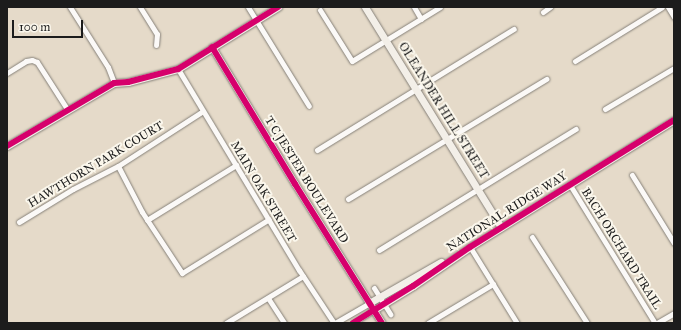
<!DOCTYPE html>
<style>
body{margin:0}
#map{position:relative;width:681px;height:330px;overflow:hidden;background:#e5dac9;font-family:"IM FELL Great Primer",serif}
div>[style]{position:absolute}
.roads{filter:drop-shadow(0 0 1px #868179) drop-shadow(0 0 1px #868179)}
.street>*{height:5px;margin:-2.5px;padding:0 2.5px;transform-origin:2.5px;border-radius:2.5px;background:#fbf9f7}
.secondary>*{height:7px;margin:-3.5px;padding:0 3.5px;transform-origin:3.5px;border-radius:3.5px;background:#f3efe8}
.cycleway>*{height:6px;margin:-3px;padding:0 3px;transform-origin:3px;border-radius:3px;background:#d6006c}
span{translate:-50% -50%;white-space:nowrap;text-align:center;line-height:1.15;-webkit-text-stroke:4px #fbf7ec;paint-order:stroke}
.street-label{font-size:12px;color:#1c1c1c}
.frame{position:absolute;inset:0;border:8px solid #1c1c1c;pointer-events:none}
.scale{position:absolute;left:12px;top:20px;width:71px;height:18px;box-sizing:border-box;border:2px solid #1c1c1c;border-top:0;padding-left:5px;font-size:12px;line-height:14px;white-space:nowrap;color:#1c1c1c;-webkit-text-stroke:3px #fbf7ec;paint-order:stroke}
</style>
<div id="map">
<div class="roads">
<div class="street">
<div style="left:70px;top:7px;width:71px;rotate:57.7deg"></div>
<div style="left:108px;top:67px;width:17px;rotate:69deg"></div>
<div style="left:140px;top:7px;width:32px;rotate:58deg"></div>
<div style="left:157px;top:34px;width:11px;rotate:95deg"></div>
<div style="left:248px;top:7px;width:116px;rotate:58.4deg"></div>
<div style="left:414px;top:7px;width:14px;rotate:60deg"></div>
<div style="left:668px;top:7px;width:12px;rotate:59deg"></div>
<div style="left:320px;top:10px;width:60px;rotate:57.9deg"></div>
<div style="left:352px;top:61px;width:103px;rotate:-31.5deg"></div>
<div style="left:543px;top:12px;width:9px;rotate:-36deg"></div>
<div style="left:575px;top:61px;width:102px;rotate:-31.8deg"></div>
<div style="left:178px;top:69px;width:235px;rotate:59deg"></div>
<div style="left:299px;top:270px;width:64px;rotate:56.6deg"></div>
<div style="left:7px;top:73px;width:22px;rotate:-32deg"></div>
<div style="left:26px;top:61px;width:6px;rotate:-9deg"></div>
<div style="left:32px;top:60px;width:5px;rotate:22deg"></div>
<div style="left:37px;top:62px;width:56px;rotate:57.4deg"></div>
<div style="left:605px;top:109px;width:80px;rotate:-30.7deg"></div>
<div style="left:317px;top:150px;width:231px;rotate:-31.6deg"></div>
<div style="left:118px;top:166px;width:52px;rotate:62.4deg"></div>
<div style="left:142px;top:212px;width:73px;rotate:56.7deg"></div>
<div style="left:182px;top:273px;width:102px;rotate:-31.8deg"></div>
<div style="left:632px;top:175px;width:80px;rotate:58.3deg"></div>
<div style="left:570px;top:185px;width:162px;rotate:58.4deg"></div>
<div style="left:348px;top:199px;width:232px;rotate:-31.2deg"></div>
<div style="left:147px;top:220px;width:105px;rotate:-31.7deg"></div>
<div style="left:19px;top:222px;width:63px;rotate:-31.4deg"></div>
<div style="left:73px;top:189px;width:51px;rotate:-27.1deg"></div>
<div style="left:118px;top:166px;width:101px;rotate:-32.9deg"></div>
<div style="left:532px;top:237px;width:102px;rotate:57.4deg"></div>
<div style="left:470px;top:247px;width:89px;rotate:58.3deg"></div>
<div style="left:379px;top:250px;width:231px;rotate:-31.6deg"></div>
<div style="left:374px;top:288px;width:31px;rotate:58deg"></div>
<div style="left:268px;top:298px;width:30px;rotate:57deg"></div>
<div style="left:226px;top:323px;width:90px;rotate:-31.4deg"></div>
<div style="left:335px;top:323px;width:39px;rotate:-30deg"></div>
<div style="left:353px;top:323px;width:25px;rotate:-32deg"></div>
<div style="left:428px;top:323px;width:76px;rotate:-31deg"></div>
<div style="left:657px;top:323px;width:20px;rotate:-30deg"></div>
</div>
<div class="secondary">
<div style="left:365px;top:7px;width:259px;rotate:58.3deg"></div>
<div style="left:212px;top:47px;width:160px;rotate:58.8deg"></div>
<div style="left:295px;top:184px;width:164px;rotate:58deg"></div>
<div style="left:7px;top:146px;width:124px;rotate:-30.5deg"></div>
<div style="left:114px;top:83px;width:14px;rotate:-4deg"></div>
<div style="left:128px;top:82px;width:52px;rotate:-14.6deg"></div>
<div style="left:178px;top:69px;width:118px;rotate:-31.8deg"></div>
<div style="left:369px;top:303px;width:83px;rotate:-29.7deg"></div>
<div style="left:374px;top:310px;width:46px;rotate:-31.6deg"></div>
<div style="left:413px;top:286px;width:69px;rotate:-34.4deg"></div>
<div style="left:470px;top:247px;width:240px;rotate:-31.9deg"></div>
</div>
</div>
<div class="cycleway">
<div style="left:212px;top:47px;width:160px;rotate:58.8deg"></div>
<div style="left:295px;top:184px;width:164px;rotate:58deg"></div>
<div style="left:7px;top:146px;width:124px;rotate:-30.5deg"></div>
<div style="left:114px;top:83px;width:14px;rotate:-4deg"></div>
<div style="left:128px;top:82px;width:52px;rotate:-14.6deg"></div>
<div style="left:178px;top:69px;width:118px;rotate:-31.8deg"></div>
<div style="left:353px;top:323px;width:70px;rotate:-31.7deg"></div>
<div style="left:413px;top:286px;width:69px;rotate:-34.4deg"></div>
<div style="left:470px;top:247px;width:240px;rotate:-31.9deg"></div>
</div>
<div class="street-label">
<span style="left:443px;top:111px;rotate:58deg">OLEANDER HILL STREET</span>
<span style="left:96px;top:165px;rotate:-31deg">HAWTHORN PARK COURT</span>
<span style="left:306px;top:180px;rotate:58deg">T C JESTER BOULEVARD</span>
<span style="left:263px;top:192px;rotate:59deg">MAIN OAK STREET</span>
<span style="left:507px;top:212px;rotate:-32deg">NATIONAL RIDGE WAY</span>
<span style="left:621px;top:249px;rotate:58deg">BACH ORCHARD TRAIL</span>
</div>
<div class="frame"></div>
<div class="scale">100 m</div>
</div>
